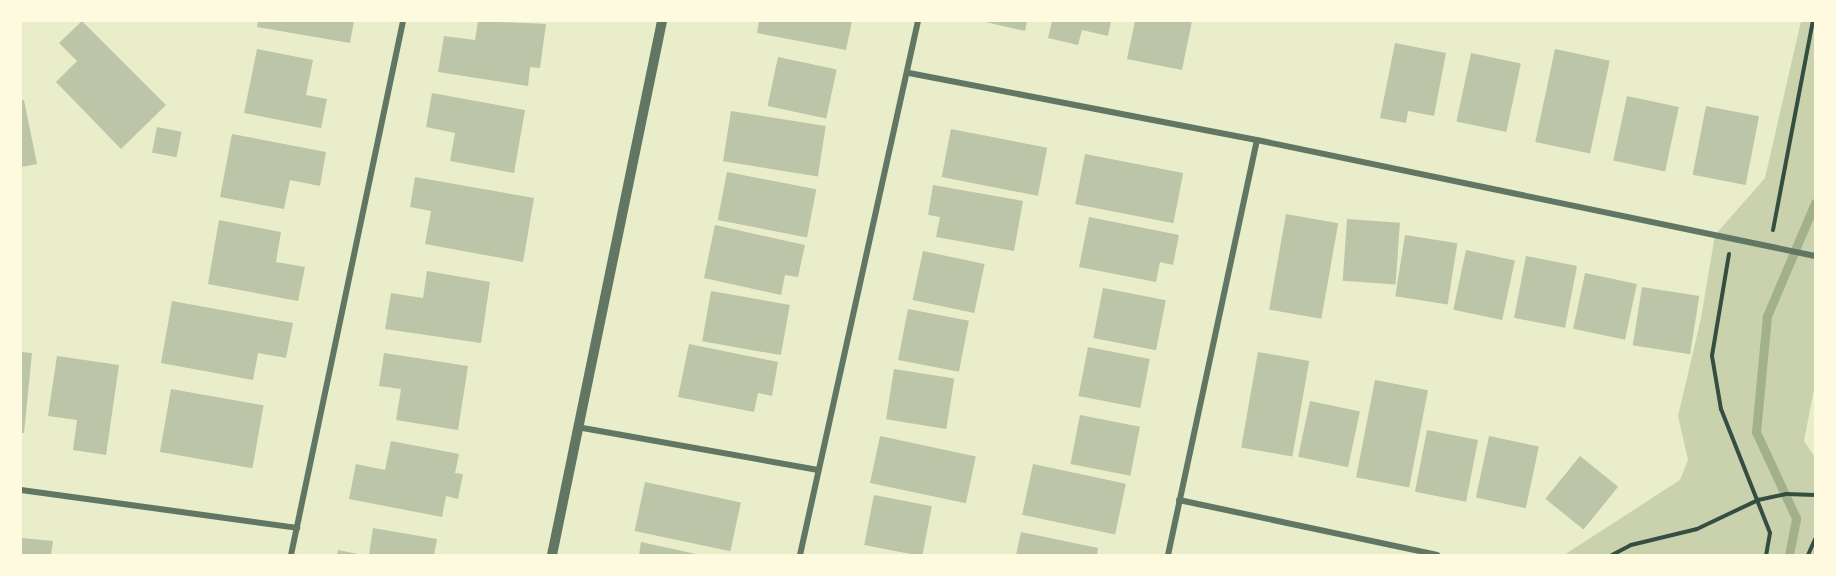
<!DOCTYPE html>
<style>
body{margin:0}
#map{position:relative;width:1836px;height:576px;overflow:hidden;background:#e9edc9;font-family:"PT Sans Narrow",sans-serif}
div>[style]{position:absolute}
.green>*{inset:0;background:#cad2ad}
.stream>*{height:9px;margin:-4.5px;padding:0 4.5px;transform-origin:4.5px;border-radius:4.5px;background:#a3b18a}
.building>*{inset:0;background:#bcc5a7;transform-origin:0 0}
.path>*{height:4px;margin:-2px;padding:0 2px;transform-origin:2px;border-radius:2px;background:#344e41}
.minor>*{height:6px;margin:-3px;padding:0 3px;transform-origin:3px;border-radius:3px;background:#617663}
.tertiary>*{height:10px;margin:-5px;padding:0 5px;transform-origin:5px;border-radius:5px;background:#617663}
span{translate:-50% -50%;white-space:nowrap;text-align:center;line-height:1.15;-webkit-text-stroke:5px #fefae0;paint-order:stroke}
.frame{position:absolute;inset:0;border:22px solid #fefae0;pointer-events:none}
</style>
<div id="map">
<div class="green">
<div style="clip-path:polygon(1801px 21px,1815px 21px,1815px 384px,1804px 441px,1815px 457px,1815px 555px,1564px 555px,1680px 480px,1688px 460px,1678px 416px,1701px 318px,1715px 235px,1765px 178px)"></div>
</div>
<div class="stream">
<div style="left:1789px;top:555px;width:38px;rotate:-79deg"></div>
<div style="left:1796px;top:518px;width:95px;rotate:-114.9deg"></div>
<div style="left:1756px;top:432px;width:117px;rotate:-84.6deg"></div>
<div style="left:1767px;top:316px;width:123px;rotate:-67deg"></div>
</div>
<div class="building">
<div style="clip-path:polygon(82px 21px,166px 105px,121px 149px,56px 82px,77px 61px,59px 43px)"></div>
<div style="clip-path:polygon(258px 21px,354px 21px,350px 43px,257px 27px)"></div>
<div style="clip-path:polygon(478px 21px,546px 24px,540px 68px,530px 67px,528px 86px,438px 72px,444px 36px,475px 40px)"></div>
<div style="clip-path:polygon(759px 21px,852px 21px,846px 50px,757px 33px)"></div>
<div style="clip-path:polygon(981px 21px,1027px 21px,1025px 31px)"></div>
<div style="clip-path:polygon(1052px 21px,1111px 21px,1108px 36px,1082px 30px,1078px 45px,1048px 38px)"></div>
<div style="clip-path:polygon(1135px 21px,1192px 21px,1182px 70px,1127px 59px)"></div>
<div style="clip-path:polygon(1395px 43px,1446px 53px,1434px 116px,1408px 111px,1406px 123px,1380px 118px)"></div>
<div style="clip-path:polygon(257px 49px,313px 60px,306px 95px,327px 99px,321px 128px,244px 113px)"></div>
<div style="left:1555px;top:49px;width:56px;height:95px;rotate:12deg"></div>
<div style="left:1471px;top:53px;width:51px;height:70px;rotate:12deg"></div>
<div style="left:778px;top:57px;width:60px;height:50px;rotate:12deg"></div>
<div style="clip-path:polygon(432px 93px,525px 110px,514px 173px,450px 161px,455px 133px,426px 127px)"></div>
<div style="left:1627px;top:96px;width:53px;height:66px;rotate:12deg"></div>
<div style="clip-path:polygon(21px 100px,24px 100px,37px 164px,21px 167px)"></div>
<div style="left:1706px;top:106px;width:54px;height:70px;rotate:11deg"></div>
<div style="left:731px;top:111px;width:96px;height:51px;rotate:9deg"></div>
<div style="left:157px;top:127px;width:25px;height:26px;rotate:11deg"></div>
<div style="left:951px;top:129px;width:98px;height:49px;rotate:11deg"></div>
<div style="clip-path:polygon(232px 134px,326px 152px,320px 186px,290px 180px,284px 209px,220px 197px)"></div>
<div style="left:1085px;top:154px;width:100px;height:51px;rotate:11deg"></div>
<div style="left:727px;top:172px;width:91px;height:49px;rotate:11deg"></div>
<div style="clip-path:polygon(415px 177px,534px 198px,523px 262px,425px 244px,431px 211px,410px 207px)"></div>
<div style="clip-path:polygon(933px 185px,1023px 201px,1014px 251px,936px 237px,940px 217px,928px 215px)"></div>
<div style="left:1286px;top:214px;width:53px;height:97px;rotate:10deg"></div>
<div style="clip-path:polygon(1089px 217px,1179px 235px,1173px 265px,1160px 262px,1156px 282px,1079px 267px)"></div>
<div style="left:1347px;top:219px;width:53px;height:62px;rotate:4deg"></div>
<div style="clip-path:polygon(219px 220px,281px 232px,276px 262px,305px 267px,298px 301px,208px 284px)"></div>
<div style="clip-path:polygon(715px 225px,805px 245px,798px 277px,785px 275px,781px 295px,704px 278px)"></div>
<div style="left:1405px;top:235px;width:53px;height:62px;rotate:9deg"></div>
<div style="left:1466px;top:250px;width:50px;height:61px;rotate:12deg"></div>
<div style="left:923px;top:251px;width:63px;height:50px;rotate:12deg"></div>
<div style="left:1526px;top:256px;width:52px;height:63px;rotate:11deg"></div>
<div style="clip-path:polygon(427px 271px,490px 282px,481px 343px,385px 329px,391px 293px,423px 298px)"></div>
<div style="left:1585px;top:273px;width:53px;height:57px;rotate:12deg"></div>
<div style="left:1642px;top:287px;width:58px;height:59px;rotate:9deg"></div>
<div style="left:1103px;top:288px;width:64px;height:51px;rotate:11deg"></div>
<div style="left:711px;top:291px;width:80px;height:51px;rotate:10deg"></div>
<div style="clip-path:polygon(172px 301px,293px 323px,286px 358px,258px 353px,253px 380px,161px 363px)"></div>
<div style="left:908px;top:309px;width:62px;height:52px;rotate:11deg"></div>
<div style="clip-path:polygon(689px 344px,778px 362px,772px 396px,758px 393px,754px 412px,678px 397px)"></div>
<div style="left:1088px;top:347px;width:63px;height:50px;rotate:11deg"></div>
<div style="clip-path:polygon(21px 352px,32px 353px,24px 433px,21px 433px)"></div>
<div style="left:1258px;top:352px;width:52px;height:97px;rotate:10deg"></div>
<div style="clip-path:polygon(384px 353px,468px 366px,458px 430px,396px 420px,401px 389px,379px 386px)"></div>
<div style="clip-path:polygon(57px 356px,119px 365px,106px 455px,73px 450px,77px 420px,48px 416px)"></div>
<div style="left:894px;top:369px;width:61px;height:51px;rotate:9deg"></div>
<div style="left:1375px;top:380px;width:54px;height:99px;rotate:11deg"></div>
<div style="left:171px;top:389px;width:94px;height:64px;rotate:10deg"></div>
<div style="left:1310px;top:401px;width:51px;height:57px;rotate:12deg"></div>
<div style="left:1080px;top:415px;width:61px;height:50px;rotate:11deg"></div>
<div style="left:1427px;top:430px;width:52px;height:63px;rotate:11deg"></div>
<div style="left:880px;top:436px;width:98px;height:48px;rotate:12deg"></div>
<div style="left:1489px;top:436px;width:51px;height:63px;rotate:12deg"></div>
<div style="clip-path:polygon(391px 441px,459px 454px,455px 473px,463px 474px,458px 499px,446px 496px,442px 517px,349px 499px,356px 464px,385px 470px)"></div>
<div style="left:1580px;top:456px;width:49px;height:55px;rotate:39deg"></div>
<div style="left:1033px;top:464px;width:95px;height:52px;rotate:12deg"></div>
<div style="left:645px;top:482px;width:98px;height:50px;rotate:12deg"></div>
<div style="left:874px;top:495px;width:59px;height:51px;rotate:11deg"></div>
<div style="clip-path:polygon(373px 528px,437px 539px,434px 555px,369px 555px)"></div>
<div style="clip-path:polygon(1021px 532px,1098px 548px,1097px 555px,1016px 555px)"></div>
<div style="clip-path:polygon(22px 538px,53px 541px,51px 555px,21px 555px)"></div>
<div style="clip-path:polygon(641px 542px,696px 554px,696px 555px,639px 555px)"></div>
<div style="clip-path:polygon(338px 550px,358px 554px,357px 555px,337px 555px)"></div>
</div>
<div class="path">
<div style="left:1773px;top:230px;width:213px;rotate:-79.2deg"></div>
<div style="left:1729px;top:254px;width:103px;rotate:99.5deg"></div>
<div style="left:1712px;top:356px;width:54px;rotate:80.4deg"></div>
<div style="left:1721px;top:409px;width:133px;rotate:68.4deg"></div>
<div style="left:1770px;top:533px;width:22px;rotate:100deg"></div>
<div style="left:1612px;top:555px;width:21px;rotate:-28deg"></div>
<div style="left:1631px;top:545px;width:68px;rotate:-13.6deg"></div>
<div style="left:1697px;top:529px;width:68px;rotate:-25.4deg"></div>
<div style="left:1758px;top:500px;width:29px;rotate:-12deg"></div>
<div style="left:1786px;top:494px;width:29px;rotate:2deg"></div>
<div style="left:1808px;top:555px;width:17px;rotate:-66deg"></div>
</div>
<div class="minor">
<div style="left:909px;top:73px;width:354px;rotate:10.9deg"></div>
<div style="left:1257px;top:140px;width:570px;rotate:11.74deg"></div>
<div style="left:577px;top:427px;width:245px;rotate:10.1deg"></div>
<div style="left:21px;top:490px;width:279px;rotate:7.8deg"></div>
<div style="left:1179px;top:500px;width:264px;rotate:12deg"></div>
<div style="left:291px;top:555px;width:546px;rotate:-78.15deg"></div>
<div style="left:800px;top:555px;width:547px;rotate:-77.54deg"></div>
<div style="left:1168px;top:555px;width:424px;rotate:-77.9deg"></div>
</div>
<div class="tertiary">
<div style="left:552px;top:555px;width:545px;rotate:-78.36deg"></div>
</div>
<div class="frame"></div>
</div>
